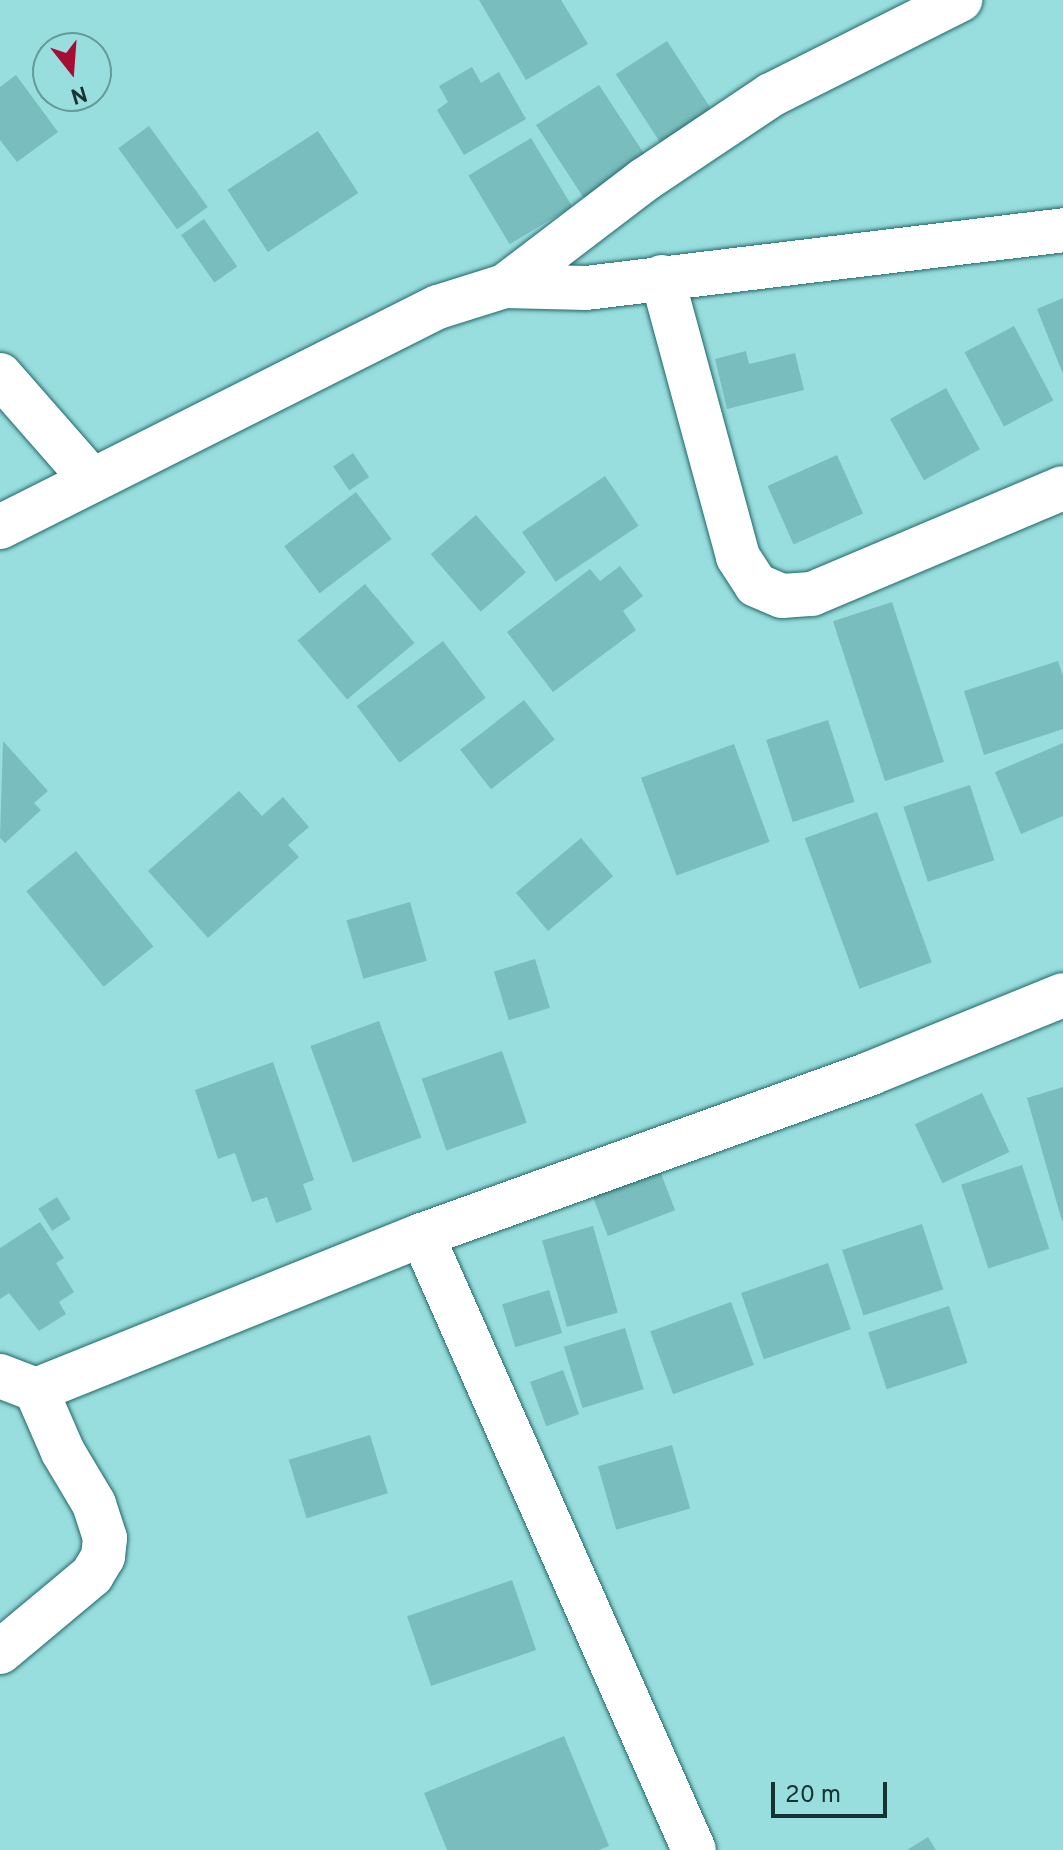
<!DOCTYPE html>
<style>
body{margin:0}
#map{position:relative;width:1063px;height:1850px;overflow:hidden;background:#99dede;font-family:Overpass,sans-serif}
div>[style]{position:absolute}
.building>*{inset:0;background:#79bdbe;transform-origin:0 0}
.roads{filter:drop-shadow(0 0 2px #206768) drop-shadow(0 0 2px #206768)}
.street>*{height:44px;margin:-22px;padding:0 22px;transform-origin:22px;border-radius:22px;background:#fff}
span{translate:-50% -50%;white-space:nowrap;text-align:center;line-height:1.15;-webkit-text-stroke:6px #99dede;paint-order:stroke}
.north{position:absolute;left:32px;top:32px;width:80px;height:80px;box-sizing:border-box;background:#99dede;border:2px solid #659a9a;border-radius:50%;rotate:163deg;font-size:22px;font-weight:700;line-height:32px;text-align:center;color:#163333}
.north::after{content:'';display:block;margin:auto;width:28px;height:36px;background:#a70d34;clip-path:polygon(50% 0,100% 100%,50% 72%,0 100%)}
.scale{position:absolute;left:771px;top:1782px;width:116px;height:36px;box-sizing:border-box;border:4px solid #163333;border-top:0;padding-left:10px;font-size:24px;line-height:28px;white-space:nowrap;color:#163333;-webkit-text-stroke:6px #99dede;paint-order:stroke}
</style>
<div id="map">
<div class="building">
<div style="clip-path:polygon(479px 0,561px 0,588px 44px,526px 80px)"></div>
<div style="left:667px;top:41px;width:87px;height:61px;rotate:57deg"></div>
<div style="clip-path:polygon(472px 67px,481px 83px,499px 72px,526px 119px,464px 155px,437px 110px,448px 102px,439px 86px)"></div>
<div style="clip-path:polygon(16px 75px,58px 132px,17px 162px,0 140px,0 87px)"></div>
<div style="clip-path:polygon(599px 85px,645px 155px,593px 212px,536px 125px)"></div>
<div style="left:149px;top:126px;width:100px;height:38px;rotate:54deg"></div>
<div style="left:318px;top:131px;width:74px;height:108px;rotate:57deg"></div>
<div style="left:531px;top:138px;width:80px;height:73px;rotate:59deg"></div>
<div style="left:204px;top:219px;width:58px;height:28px;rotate:55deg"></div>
<div style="clip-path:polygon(1063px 298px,1063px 374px,1037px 309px)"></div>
<div style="left:1014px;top:326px;width:84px;height:56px;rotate:62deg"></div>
<div style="clip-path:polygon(746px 351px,749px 364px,795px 353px,804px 390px,727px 409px,715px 359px)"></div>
<div style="left:946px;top:388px;width:70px;height:64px;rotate:61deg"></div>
<div style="left:353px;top:453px;width:29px;height:24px;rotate:56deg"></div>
<div style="left:837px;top:455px;width:64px;height:76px;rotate:66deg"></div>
<div style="left:605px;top:476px;width:60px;height:100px;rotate:56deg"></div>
<div style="left:356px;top:492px;width:59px;height:90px;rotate:53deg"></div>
<div style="left:476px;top:515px;width:76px;height:60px;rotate:49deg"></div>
<div style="clip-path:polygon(620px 566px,643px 596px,623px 611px,636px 630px,553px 692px,507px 632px,590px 569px,600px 581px)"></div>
<div style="left:365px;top:584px;width:77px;height:88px;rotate:50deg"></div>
<div style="left:892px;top:602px;width:168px;height:62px;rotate:72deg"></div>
<div style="left:443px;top:641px;width:71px;height:108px;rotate:53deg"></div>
<div style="clip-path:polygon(1058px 661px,1063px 676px,1063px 729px,984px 755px,964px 691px)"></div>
<div style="left:524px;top:700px;width:50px;height:81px;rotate:52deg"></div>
<div style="left:828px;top:720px;width:86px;height:65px;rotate:72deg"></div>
<div style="clip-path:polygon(3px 741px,48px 791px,34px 803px,41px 810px,5px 843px,0 838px)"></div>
<div style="clip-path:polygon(1063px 743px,1063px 816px,1021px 834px,995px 772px)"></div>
<div style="left:734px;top:744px;width:104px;height:99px;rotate:70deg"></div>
<div style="left:970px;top:785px;width:79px;height:70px;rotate:72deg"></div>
<div style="clip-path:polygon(239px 791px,262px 816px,283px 797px,309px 827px,288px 845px,299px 857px,208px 938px,148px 871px)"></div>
<div style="left:877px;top:812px;width:160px;height:77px;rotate:70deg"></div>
<div style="left:581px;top:838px;width:50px;height:85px;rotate:50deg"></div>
<div style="left:76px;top:851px;width:123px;height:64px;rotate:51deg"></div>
<div style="left:410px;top:902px;width:61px;height:66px;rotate:74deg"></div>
<div style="left:535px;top:959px;width:51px;height:43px;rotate:73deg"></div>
<div style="left:379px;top:1021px;width:124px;height:73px;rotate:70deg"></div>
<div style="left:502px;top:1051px;width:76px;height:85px;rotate:71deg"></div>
<div style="clip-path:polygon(273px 1062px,314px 1180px,303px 1184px,312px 1210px,276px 1223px,267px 1197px,252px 1202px,235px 1153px,218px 1159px,195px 1090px)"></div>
<div style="clip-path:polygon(1063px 1087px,1063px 1220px,1062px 1221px,1027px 1098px)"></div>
<div style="left:982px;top:1093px;width:65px;height:74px;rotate:65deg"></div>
<div style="left:1022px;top:1165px;width:88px;height:64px;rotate:72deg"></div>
<div style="left:660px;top:1171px;width:42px;height:72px;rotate:69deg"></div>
<div style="left:57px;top:1197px;width:26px;height:22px;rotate:58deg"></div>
<div style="clip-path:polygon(40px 1222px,64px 1258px,56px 1263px,74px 1292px,59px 1302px,66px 1314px,39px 1331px,9px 1293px,0 1299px,0 1248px)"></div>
<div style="left:922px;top:1224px;width:69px;height:84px;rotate:72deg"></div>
<div style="left:593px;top:1226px;width:90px;height:53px;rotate:74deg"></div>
<div style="left:828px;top:1263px;width:70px;height:92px;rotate:71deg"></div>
<div style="left:549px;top:1290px;width:45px;height:49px;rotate:73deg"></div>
<div style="left:731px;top:1302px;width:67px;height:86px;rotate:70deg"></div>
<div style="left:949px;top:1306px;width:60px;height:85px;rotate:72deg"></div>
<div style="left:625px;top:1328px;width:64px;height:64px;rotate:73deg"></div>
<div style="left:563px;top:1370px;width:47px;height:35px;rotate:70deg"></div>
<div style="left:370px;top:1435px;width:61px;height:85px;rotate:73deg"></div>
<div style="left:672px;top:1445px;width:66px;height:77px;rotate:74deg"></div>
<div style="left:512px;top:1580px;width:74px;height:111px;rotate:71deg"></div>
<div style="clip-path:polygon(564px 1736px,609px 1846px,599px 1850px,447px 1850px,424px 1793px)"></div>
<div style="clip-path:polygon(928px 1837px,936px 1850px,907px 1850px)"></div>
</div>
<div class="roads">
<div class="street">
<div style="left:662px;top:277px;width:290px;rotate:74.8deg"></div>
<div style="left:738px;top:557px;width:33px;rotate:57deg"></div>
<div style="left:756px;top:585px;width:28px;rotate:23deg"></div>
<div style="left:782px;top:596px;width:30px;rotate:-4deg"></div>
<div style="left:812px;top:594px;width:272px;rotate:-22.9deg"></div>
<div style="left:505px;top:286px;width:175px;rotate:-37.3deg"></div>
<div style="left:644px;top:180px;width:153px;rotate:-33.8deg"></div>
<div style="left:771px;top:95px;width:212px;rotate:-26.7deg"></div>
<div style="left:0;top:375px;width:138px;rotate:48.8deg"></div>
<div style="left:0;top:527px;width:490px;rotate:-26.7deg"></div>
<div style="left:438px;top:307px;width:70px;rotate:-17.4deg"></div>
<div style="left:505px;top:286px;width:81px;rotate:1.4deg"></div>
<div style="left:586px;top:288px;width:481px;rotate:-6.9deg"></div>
<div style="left:422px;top:1235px;width:672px;rotate:66.14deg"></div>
<div style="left:0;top:1376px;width:39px;rotate:21deg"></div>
<div style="left:36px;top:1390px;width:416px;rotate:-21.9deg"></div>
<div style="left:422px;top:1235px;width:477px;rotate:-19.8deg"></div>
<div style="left:871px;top:1073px;width:207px;rotate:-22.1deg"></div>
<div style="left:0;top:1652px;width:120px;rotate:-39.9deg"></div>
<div style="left:92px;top:1575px;width:21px;rotate:-59deg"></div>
<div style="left:103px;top:1557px;width:19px;rotate:-84deg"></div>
<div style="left:105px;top:1538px;width:36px;rotate:-108deg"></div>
<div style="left:94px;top:1504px;width:61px;rotate:-120.8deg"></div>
<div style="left:63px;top:1452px;width:68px;rotate:-113.5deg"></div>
</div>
</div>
<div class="north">N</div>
<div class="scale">20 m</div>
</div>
